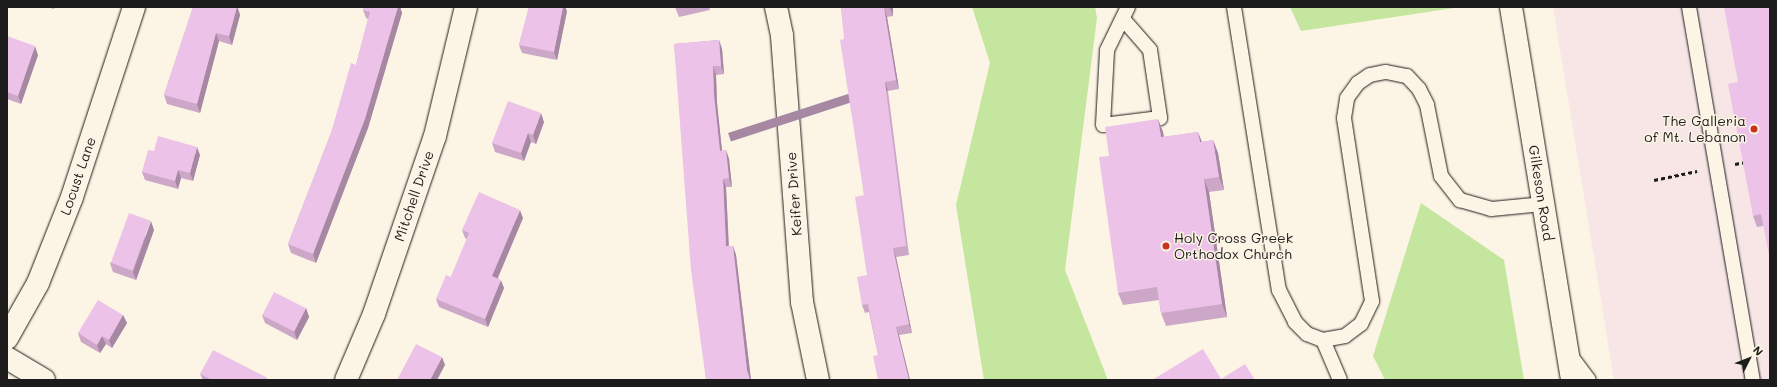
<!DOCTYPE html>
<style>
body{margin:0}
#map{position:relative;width:1777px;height:387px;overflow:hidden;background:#fcf5e5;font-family:Mali,sans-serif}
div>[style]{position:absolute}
.built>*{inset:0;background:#f8e6e6}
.green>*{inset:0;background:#c5e69f}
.path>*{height:2.5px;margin-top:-1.25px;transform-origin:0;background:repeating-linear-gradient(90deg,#1c1c1c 0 4px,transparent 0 7px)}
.roads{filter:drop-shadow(0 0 1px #1c1c1c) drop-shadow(0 0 1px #1c1c1c)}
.lane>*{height:14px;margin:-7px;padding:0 7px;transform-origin:7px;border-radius:7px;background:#fcf5e5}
.street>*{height:22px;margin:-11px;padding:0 11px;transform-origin:11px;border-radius:11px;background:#fcf5e5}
.secondary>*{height:22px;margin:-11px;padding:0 11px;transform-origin:11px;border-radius:11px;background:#fcf5e5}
.wall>*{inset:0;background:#cca7c8}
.shaded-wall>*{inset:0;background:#a688a2;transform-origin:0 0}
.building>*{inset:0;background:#edc2e8;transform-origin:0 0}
.dots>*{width:11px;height:11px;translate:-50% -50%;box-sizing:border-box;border:2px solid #fcf5e5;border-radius:50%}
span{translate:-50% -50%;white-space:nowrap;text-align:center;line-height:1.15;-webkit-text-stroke:3px #fcf5e5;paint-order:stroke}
.poi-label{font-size:14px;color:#1c1c1c}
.right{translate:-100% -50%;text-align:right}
.left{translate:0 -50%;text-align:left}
.street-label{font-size:14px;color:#1c1c1c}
.frame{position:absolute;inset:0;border:8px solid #1c1c1c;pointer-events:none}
.north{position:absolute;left:1729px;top:339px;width:40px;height:40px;-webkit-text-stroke:3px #fcf5e5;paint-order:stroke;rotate:48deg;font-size:11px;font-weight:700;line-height:16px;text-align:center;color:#1c1c1c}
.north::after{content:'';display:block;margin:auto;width:14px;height:18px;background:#1c1c1c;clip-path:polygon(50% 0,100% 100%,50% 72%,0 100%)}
</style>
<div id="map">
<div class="built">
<div style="clip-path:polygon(1553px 7px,1770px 7px,1770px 380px,1614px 380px)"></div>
</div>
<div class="green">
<div style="clip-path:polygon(972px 7px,1095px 7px,1097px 18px,1065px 270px,1108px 380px,984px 380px,956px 205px,990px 63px)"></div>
<div style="clip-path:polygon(1290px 7px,1454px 7px,1454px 8px,1301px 31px)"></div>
<div style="clip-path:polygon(1421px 203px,1504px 260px,1524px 380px,1385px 380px,1373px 356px)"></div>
</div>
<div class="path">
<div style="left:1735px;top:164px;width:10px;rotate:-11deg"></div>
<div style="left:1654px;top:180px;width:44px;rotate:-11.8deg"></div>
</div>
<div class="roads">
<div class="lane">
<div style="left:1234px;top:7px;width:287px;rotate:81deg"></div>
<div style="left:1279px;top:290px;width:36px;rotate:63deg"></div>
<div style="left:1295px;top:322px;width:17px;rotate:45deg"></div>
<div style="left:1307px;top:334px;width:17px;rotate:21deg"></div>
<div style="left:1323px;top:340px;width:22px;rotate:-10deg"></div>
<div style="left:1345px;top:336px;width:20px;rotate:-37deg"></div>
<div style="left:1361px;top:324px;width:25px;rotate:-64deg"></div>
<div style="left:1372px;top:301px;width:185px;rotate:-98.7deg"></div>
<div style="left:1344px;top:118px;width:20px;rotate:-81deg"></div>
<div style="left:1347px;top:98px;width:19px;rotate:-54deg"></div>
<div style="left:1358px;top:83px;width:14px;rotate:-34deg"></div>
<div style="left:1370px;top:75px;width:16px;rotate:-11deg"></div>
<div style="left:1386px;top:72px;width:21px;rotate:11deg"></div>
<div style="left:1407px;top:76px;width:18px;rotate:47deg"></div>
<div style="left:1419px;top:89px;width:18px;rotate:63deg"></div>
<div style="left:1427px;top:105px;width:72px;rotate:78.8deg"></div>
<div style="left:1441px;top:176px;width:31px;rotate:52deg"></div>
<div style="left:1460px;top:200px;width:32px;rotate:16deg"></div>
<div style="left:1491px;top:209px;width:52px;rotate:-5.5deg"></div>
<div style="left:1689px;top:7px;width:378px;rotate:80.3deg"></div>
<div style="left:1123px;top:19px;width:41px;rotate:48.9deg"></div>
<div style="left:1150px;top:50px;width:69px;rotate:81.6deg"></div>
<div style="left:1160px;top:118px;width:57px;rotate:173deg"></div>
<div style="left:1103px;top:125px;width:75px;rotate:-86.9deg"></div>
<div style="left:1107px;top:50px;width:48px;rotate:-64deg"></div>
<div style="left:1323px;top:340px;width:43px;rotate:67deg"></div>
<div style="left:1570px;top:355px;width:31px;rotate:53deg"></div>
</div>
<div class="street">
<div style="left:776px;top:7px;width:30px;rotate:78deg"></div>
<div style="left:782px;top:36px;width:267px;rotate:85.7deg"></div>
<div style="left:802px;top:302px;width:80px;rotate:78.4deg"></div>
<div style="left:7px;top:338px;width:63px;rotate:-60.6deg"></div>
<div style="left:38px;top:283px;width:92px;rotate:-68.4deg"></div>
<div style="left:72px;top:197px;width:200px;rotate:-71.9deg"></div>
<div style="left:7px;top:358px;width:43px;rotate:30.7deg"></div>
<div style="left:346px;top:380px;width:72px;rotate:-67deg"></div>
<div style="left:374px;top:314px;width:188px;rotate:-71.1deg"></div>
<div style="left:435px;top:136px;width:133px;rotate:-76.5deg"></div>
</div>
<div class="secondary">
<div style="left:1511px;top:7px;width:378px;rotate:80.7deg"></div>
</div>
</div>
<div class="wall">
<div style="clip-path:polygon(47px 7px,55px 7px,54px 9px)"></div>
<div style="clip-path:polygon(193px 7px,238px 7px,240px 15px,232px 45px,219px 41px,200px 113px,167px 104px,164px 95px)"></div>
<div style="clip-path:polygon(363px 7px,400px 7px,402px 13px,368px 128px,316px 263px,291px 253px,288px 244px,331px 133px,356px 65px,368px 19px,366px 18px,363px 10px)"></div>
<div style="clip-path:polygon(529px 7px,565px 7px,567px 11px,557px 60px,522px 53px,519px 45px)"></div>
<div style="clip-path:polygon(675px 7px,709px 7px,710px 10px,679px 17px)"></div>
<div style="clip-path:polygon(841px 7px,893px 7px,893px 16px,887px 17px,899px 89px,888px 91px,909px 255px,896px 257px,912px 333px,899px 335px,910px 380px,878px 380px,878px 355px,869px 312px,865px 313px,862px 305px,867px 275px,864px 195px)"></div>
<div style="clip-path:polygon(1770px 7px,1763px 226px,1757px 227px,1753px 216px,1738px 82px)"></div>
<div style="clip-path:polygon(7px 36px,38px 55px,21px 104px,7px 99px)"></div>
<div style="clip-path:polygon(719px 40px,722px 49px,724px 74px,716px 75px,717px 103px,722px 151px,726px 150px,729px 159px,732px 187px,726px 187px,729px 246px,733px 246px,736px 255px,751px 380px,706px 380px,674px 44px)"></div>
<div style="clip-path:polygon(1158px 119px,1163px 132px,1164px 137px,1198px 132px,1202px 142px,1213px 140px,1218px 153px,1224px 190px,1209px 192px,1227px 317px,1166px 326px,1161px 313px,1159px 300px,1123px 305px,1118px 293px)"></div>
<div style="clip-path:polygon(544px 122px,536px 144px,531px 142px,524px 161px,495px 152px,492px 143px)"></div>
<div style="clip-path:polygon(154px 151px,200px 155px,193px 181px,181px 178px,178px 189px,145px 180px,142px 172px)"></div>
<div style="clip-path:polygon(523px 218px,498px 278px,504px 288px,488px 327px,439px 307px,436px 299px,451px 277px,467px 239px,465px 238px,462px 230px)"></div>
<div style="clip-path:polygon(154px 230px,136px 280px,113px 272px,110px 263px)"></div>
<div style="clip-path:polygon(306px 308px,309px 317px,297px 340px,265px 323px,262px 315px)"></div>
<div style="clip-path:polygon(123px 315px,127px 323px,112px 348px,106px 344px,100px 353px,81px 342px,78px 333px)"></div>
<div style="clip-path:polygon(200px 374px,266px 377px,267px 380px,203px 380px)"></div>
</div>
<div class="shaded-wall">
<div style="clip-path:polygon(237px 7px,240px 15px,232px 45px,229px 36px)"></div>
<div style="clip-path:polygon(398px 7px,400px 7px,402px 13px,368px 128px,316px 263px,313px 254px)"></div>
<div style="clip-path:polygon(563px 7px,565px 7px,567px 11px,557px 60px,554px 52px)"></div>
<div style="clip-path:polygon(890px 7px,893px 7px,893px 16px,890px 8px)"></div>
<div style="clip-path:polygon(884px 8px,887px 17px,899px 89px,896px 80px)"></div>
<div style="clip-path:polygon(216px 33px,219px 41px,200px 113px,197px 104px)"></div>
<div style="clip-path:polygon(719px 40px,722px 49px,724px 74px,721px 66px)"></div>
<div style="clip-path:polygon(35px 46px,38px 55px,21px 104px,18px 96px)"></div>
<div style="clip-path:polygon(713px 66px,716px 75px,717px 103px,723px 160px,720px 151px,714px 95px)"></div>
<div style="left:885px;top:82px;width:9px;height:165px;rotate:72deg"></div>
<div style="clip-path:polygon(541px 113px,544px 122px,536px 144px,533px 135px)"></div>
<div style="clip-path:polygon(1158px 119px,1163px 132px,1166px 150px,1161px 137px)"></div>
<div style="clip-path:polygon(1198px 132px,1203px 145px,1200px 142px)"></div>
<div style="clip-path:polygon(528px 133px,531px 142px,524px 161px,521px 153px)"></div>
<div style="clip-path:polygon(1213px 140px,1218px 153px,1224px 190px,1219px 177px)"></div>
<div style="clip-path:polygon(197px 147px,200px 155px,193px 181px,190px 173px)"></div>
<div style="clip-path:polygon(726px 150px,729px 159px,732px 187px,729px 178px)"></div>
<div style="clip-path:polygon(178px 170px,181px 178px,178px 189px,175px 181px)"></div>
<div style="clip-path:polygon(723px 179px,726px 187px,729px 255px,726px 246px)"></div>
<div style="clip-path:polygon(1204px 179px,1209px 192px,1227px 317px,1222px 304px)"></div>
<div style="clip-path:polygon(520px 210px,523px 218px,495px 284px,492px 276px)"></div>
<div style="clip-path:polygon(151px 221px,154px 230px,136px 280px,133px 272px)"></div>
<div style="clip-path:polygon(733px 246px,736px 255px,751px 380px,750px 380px,747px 370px)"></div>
<div style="clip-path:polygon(893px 248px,896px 257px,912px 333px,909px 324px)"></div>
<div style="clip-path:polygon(501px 280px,504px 288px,488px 327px,485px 319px)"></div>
<div style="clip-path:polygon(306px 308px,309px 317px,297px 340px,294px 331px)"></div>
<div style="clip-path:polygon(123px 315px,127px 323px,112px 348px,109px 340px)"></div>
<div style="clip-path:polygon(896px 327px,899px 335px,910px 380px,909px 380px)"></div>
<div style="clip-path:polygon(102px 336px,106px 344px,100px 353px,97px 345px)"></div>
<div style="clip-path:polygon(442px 357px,445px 365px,437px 380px,430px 380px)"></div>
</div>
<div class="building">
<div style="clip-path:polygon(193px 7px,237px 7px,229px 36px,216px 33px,197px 104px,164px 95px)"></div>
<div style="clip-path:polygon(363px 7px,398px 7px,365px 119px,313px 254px,288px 244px,331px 133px,351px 63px,356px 65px,370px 12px,363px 10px)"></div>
<div style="clip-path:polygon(529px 7px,563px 7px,554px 52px,519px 45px)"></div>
<div style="clip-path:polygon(841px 7px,890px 7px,890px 8px,884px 8px,896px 80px,885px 82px,906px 246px,893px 248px,909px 324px,896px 327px,909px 380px,878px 380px,873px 356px,878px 355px,868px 304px,862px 305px,857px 277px,867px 275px,855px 197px,864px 195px,840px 40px,844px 39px)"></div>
<div style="clip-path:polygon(1724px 7px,1770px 7px,1770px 260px,1761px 214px,1753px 216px,1728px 84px,1738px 82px)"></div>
<div style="clip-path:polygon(7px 36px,35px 46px,18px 96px,7px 92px)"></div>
<div style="clip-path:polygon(719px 40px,721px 66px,713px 66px,714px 95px,720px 151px,726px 150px,729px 178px,723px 179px,726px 246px,733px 246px,747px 370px,750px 380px,706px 380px,691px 270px,674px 44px)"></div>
<div style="clip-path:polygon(508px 101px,541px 113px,533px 135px,528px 133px,521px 153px,492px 143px)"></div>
<div style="clip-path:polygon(1158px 119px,1161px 137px,1198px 132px,1200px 142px,1213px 140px,1219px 177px,1204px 179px,1222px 304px,1161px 313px,1157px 287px,1118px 293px,1099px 157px,1109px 156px,1105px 127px)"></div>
<div style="clip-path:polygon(158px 136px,197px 147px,190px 173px,178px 170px,175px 181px,142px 172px,148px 150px,154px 151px)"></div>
<div style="clip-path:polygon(479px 192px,520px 210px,492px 276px,501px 280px,485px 319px,436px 299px,446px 275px,451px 277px,469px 233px,462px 230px)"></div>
<div style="left:129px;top:213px;width:23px;height:53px;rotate:20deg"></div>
<div style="left:274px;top:292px;width:36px;height:26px;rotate:27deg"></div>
<div style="clip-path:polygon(98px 300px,123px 315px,109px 340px,102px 336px,97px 345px,78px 333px)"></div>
<div style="clip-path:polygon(416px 344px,442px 357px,430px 380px,397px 380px)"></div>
<div style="clip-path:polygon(1203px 349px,1221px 379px,1245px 364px,1255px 380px,1152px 380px)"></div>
<div style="clip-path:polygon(213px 350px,266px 377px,265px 380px,212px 380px,200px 374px)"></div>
</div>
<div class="dots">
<div style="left:1754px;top:129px;background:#c8321e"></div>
<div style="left:1166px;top:246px;background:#c8321e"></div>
</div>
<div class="poi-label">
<span class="right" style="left:1746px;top:129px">The Galleria<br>of Mt. Lebanon</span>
<span class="left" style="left:1174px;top:246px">Holy Cross Greek<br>Orthodox Church</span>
</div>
<div class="street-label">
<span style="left:78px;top:176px;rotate:-71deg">Locust Lane</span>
<span style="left:1541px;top:193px;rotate:81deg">Gilkeson Road</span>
<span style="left:794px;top:194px;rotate:-94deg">Keifer Drive</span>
<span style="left:414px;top:196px;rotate:-71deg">Mitchell Drive</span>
</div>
<div class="frame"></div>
<div class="north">N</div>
</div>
